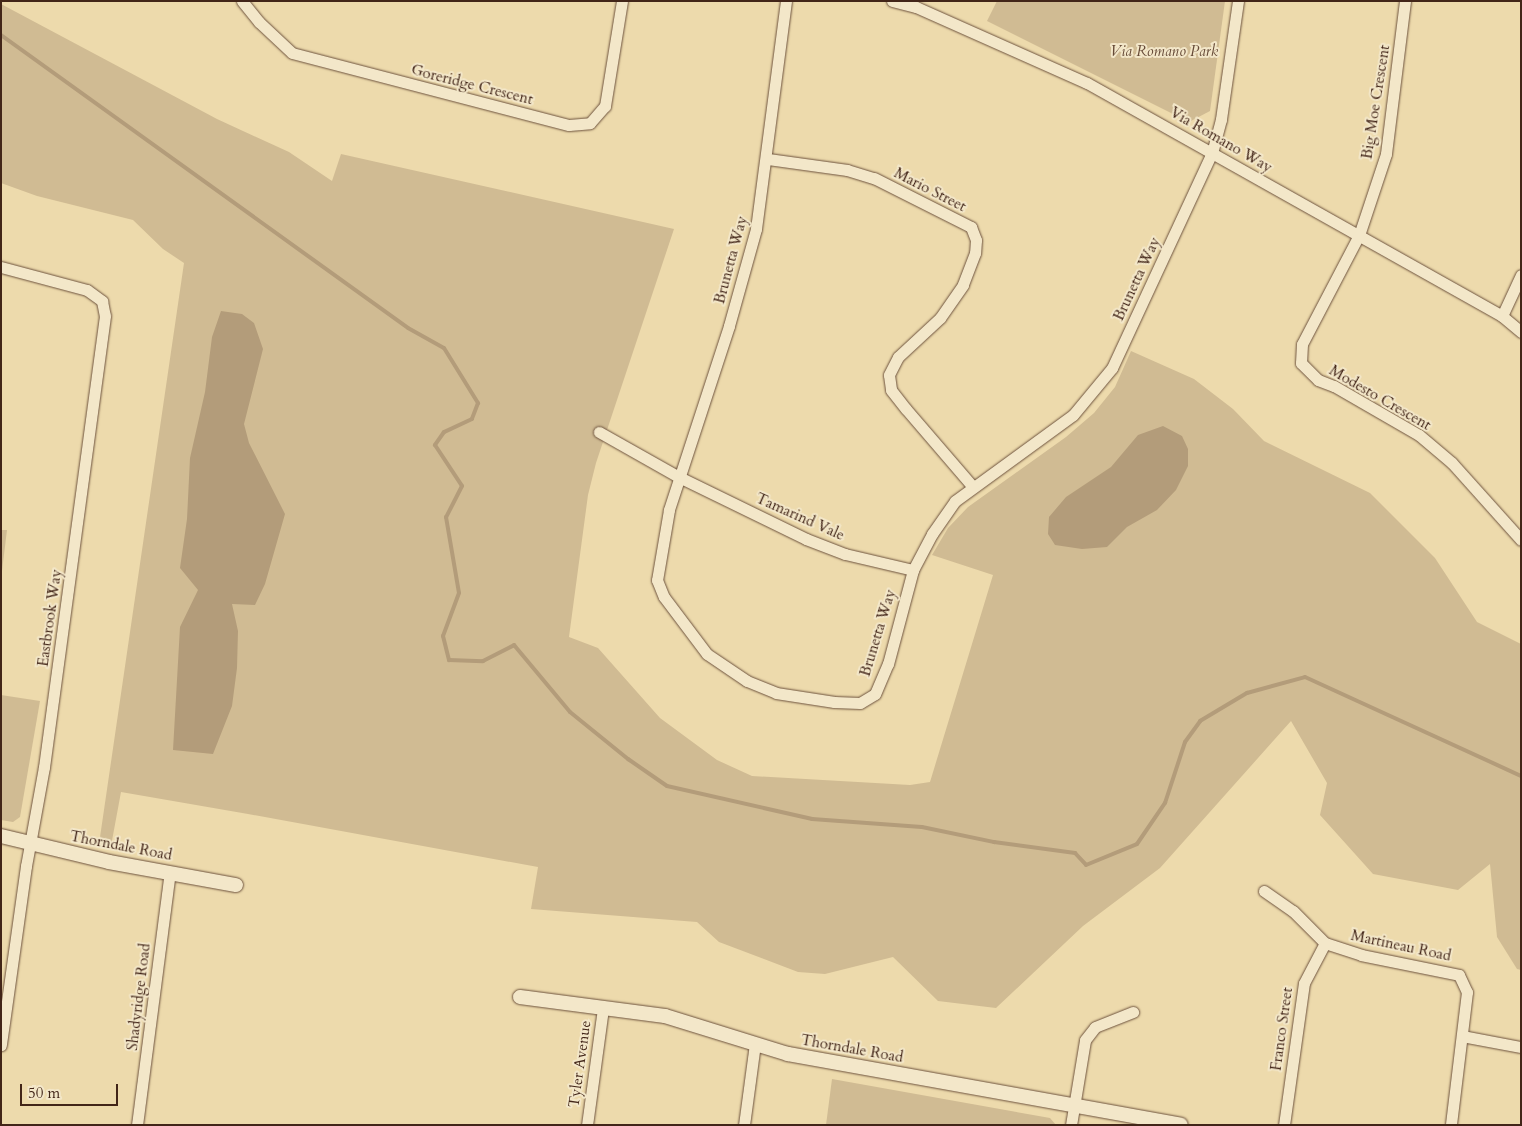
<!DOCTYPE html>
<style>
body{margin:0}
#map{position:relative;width:1522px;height:1126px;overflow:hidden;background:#eddaac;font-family:Cardo,serif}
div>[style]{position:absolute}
.green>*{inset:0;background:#d0bb93}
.water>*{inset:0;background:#b39c7a}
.stream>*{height:4px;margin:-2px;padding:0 2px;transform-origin:2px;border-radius:2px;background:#b39c7a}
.roads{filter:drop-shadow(0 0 1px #6d523d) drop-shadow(0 0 1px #6d523d)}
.minor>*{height:11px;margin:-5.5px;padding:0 5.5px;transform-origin:5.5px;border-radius:5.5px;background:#f3e7c9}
.tertiary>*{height:14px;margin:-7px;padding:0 7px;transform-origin:7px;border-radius:7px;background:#f3e7c9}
span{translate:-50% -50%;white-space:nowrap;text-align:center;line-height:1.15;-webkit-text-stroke:4px #f3e7c9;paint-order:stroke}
.park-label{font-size:15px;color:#664a37;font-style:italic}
.street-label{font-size:15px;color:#422518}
.frame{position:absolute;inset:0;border:2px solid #422518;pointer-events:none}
.scale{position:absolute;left:20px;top:1084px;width:98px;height:22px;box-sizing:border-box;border:2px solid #422518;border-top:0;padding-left:6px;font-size:15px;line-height:18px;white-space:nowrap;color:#422518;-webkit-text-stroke:4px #f3e7c9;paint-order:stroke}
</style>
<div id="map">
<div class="green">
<div style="clip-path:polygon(997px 1px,1225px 1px,1210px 111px,1189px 122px,987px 21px)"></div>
<div style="clip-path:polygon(1px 4px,217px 119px,289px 152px,332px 181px,341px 154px,674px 229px,596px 463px,588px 495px,569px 637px,598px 648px,660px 718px,717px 760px,752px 776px,910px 785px,930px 782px,993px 575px,932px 555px,948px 528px,968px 507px,1066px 437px,1094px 413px,1115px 387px,1131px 351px,1194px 379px,1233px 409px,1264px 441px,1370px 493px,1435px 558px,1477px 622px,1521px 644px,1521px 970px,1517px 969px,1497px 937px,1490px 864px,1458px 890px,1373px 874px,1320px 815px,1327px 783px,1291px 721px,1160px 868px,1083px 926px,996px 1008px,938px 1001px,893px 957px,825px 974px,798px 972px,719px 942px,697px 922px,531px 909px,538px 867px,248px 814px,121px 792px,111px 846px,99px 844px,184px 263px,163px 249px,133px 220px,37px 196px,1px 183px)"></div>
<div style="clip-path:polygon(1px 530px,7px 530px,1px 579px)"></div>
<div style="clip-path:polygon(1px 695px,40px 701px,20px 817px,13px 822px,1px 820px)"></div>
<div style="clip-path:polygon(832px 1079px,1050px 1118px,1056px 1125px,826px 1125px)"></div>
</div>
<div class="water">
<div style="clip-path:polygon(221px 311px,242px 314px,254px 323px,263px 349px,244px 424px,249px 443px,285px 514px,265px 584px,255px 605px,232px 604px,238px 631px,237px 668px,232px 706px,213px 754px,173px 750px,180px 627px,198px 590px,180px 568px,187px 519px,190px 458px,205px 392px,212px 337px)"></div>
<div style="clip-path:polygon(1163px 426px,1182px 436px,1188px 449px,1188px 466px,1176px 490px,1157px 510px,1127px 527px,1107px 547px,1082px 549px,1055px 545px,1048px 534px,1049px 517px,1066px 497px,1111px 467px,1138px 435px)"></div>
</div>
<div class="stream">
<div style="left:1px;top:35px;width:501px;rotate:35.75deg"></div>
<div style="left:408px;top:328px;width:41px;rotate:29.1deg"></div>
<div style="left:444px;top:348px;width:65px;rotate:58.3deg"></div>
<div style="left:478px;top:403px;width:17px;rotate:111deg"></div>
<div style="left:472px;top:419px;width:31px;rotate:155deg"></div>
<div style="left:444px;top:432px;width:16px;rotate:125deg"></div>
<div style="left:435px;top:445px;width:49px;rotate:56.6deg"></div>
<div style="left:462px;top:486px;width:35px;rotate:117deg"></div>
<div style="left:446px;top:517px;width:77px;rotate:80.3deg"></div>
<div style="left:459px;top:593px;width:46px;rotate:110.4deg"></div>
<div style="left:443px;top:636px;width:25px;rotate:76deg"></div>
<div style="left:449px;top:660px;width:34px;rotate:2deg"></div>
<div style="left:483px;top:661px;width:35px;rotate:-27deg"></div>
<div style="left:514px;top:645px;width:87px;rotate:50.1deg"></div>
<div style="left:570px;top:712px;width:75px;rotate:39deg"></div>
<div style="left:628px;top:759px;width:47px;rotate:34.7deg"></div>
<div style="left:667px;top:786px;width:149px;rotate:12.8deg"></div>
<div style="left:812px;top:819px;width:110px;rotate:4.2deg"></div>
<div style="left:922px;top:827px;width:74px;rotate:11.8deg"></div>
<div style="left:994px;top:842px;width:82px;rotate:7.7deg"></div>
<div style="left:1075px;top:853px;width:16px;rotate:47deg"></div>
<div style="left:1086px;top:865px;width:55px;rotate:-22.4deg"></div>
<div style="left:1137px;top:844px;width:50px;rotate:-55.7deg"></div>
<div style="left:1165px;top:803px;width:64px;rotate:-71.8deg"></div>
<div style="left:1185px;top:742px;width:26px;rotate:-54deg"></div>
<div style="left:1200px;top:721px;width:55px;rotate:-30.8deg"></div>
<div style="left:1247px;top:693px;width:60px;rotate:-15.4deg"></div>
<div style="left:1305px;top:677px;width:238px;rotate:24.6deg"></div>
</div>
<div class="roads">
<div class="minor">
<div style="left:242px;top:1px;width:27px;rotate:51deg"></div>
<div style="left:259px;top:22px;width:45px;rotate:43.2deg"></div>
<div style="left:292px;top:53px;width:286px;rotate:14.6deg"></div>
<div style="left:569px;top:125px;width:21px;rotate:-5deg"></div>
<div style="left:590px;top:123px;width:23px;rotate:-49deg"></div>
<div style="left:605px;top:106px;width:106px;rotate:-80.8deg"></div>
<div style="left:786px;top:1px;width:230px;rotate:97.5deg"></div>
<div style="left:756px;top:229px;width:101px;rotate:105.6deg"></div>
<div style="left:729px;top:326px;width:194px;rotate:108.1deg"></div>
<div style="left:669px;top:510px;width:71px;rotate:99.7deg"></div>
<div style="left:657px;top:580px;width:18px;rotate:68deg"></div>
<div style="left:664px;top:597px;width:71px;rotate:53deg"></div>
<div style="left:707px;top:654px;width:48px;rotate:34deg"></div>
<div style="left:747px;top:681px;width:31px;rotate:22deg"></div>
<div style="left:776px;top:693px;width:59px;rotate:8.8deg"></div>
<div style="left:834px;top:702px;width:26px;rotate:2deg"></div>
<div style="left:860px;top:703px;width:17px;rotate:-31deg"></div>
<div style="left:875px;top:694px;width:33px;rotate:-67deg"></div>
<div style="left:888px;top:664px;width:97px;rotate:-75.1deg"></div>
<div style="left:913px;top:570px;width:41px;rotate:-62.2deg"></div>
<div style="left:932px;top:534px;width:40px;rotate:-55.1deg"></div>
<div style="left:955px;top:501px;width:146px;rotate:-36.1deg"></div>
<div style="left:1073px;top:415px;width:61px;rotate:-50.3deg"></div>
<div style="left:1112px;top:368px;width:237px;rotate:-65.1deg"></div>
<div style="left:1212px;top:153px;width:35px;rotate:-75deg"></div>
<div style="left:1221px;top:119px;width:119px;rotate:-81.8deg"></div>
<div style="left:892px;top:1px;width:25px;rotate:14deg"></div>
<div style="left:916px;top:7px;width:187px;rotate:24deg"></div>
<div style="left:1087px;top:83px;width:476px;rotate:29.3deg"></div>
<div style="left:1502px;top:316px;width:25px;rotate:40deg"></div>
<div style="left:1405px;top:1px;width:154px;rotate:97.1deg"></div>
<div style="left:1386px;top:154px;width:85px;rotate:108.4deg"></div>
<div style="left:1359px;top:235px;width:123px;rotate:117.6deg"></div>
<div style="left:1302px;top:344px;width:19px;rotate:93deg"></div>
<div style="left:1301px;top:363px;width:24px;rotate:45deg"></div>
<div style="left:1318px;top:380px;width:17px;rotate:21deg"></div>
<div style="left:1334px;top:386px;width:98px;rotate:30deg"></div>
<div style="left:1419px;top:435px;width:43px;rotate:40.3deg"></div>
<div style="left:1452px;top:463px;width:103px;rotate:48.1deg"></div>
<div style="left:768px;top:159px;width:80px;rotate:7.9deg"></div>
<div style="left:847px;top:170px;width:28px;rotate:17deg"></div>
<div style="left:874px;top:178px;width:109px;rotate:26.8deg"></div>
<div style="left:971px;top:227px;width:14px;rotate:69deg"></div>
<div style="left:976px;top:240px;width:13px;rotate:94deg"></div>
<div style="left:975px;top:253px;width:34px;rotate:111deg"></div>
<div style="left:963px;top:285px;width:40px;rotate:124.9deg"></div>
<div style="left:940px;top:318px;width:57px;rotate:137.1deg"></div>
<div style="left:898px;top:357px;width:20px;rotate:117deg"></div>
<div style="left:889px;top:375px;width:15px;rotate:82deg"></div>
<div style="left:891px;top:390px;width:24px;rotate:52deg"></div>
<div style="left:906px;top:409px;width:103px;rotate:49.3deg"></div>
<div style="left:1px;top:267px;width:89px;rotate:15deg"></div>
<div style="left:87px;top:290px;width:19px;rotate:36deg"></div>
<div style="left:102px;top:301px;width:15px;rotate:79deg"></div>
<div style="left:105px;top:316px;width:455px;rotate:97.7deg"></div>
<div style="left:44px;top:767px;width:101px;rotate:100.3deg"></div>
<div style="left:26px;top:866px;width:181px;rotate:98deg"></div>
<div style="left:1502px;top:316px;width:45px;rotate:-65.1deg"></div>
<div style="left:599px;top:432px;width:92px;rotate:29.4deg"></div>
<div style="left:679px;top:477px;width:141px;rotate:26deg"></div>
<div style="left:806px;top:539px;width:42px;rotate:21deg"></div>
<div style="left:845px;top:554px;width:70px;rotate:13.2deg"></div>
<div style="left:1264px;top:891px;width:35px;rotate:35deg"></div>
<div style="left:1293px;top:911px;width:45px;rotate:45deg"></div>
<div style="left:1325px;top:943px;width:38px;rotate:18deg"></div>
<div style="left:1361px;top:955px;width:100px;rotate:11.5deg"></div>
<div style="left:1459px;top:975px;width:19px;rotate:65deg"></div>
<div style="left:1467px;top:992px;width:134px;rotate:96.9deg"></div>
<div style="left:1462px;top:1036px;width:60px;rotate:10.6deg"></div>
<div style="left:137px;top:1125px;width:255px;rotate:-82.6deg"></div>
<div style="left:587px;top:1125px;width:118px;rotate:-82.2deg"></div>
<div style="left:744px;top:1125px;width:82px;rotate:-82.3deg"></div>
<div style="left:1071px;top:1125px;width:86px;rotate:-80.6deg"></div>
<div style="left:1085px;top:1040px;width:16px;rotate:-52deg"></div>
<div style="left:1095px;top:1027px;width:41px;rotate:-21.5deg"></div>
<div style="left:1284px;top:1125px;width:143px;rotate:-82deg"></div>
<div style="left:1304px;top:983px;width:45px;rotate:-62.3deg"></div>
</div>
<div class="tertiary">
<div style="left:1px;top:836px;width:111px;rotate:13.5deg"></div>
<div style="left:109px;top:862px;width:129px;rotate:10.3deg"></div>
<div style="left:520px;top:997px;width:146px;rotate:7.5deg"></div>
<div style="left:665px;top:1016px;width:129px;rotate:17.2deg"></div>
<div style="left:788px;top:1054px;width:399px;rotate:10.2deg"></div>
</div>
</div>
<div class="park-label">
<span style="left:1164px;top:52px">Via Romano Park</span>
</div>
<div class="street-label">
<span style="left:472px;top:85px;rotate:14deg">Goreridge Crescent</span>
<span style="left:1376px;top:102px;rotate:-81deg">Big Moe Crescent</span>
<span style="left:1221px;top:140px;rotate:30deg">Via Romano Way</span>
<span style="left:930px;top:190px;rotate:27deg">Mario Street</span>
<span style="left:731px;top:260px;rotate:-75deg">Brunetta Way</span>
<span style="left:1137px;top:279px;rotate:-65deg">Brunetta Way</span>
<span style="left:1380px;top:398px;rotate:30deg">Modesto Crescent</span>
<span style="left:800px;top:517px;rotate:24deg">Tamarind Vale</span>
<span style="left:50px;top:618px;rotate:-82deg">Eastbrook Way</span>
<span style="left:878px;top:633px;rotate:-73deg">Brunetta Way</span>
<span style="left:121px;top:846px;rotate:11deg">Thorndale Road</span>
<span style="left:1401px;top:946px;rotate:12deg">Martineau Road</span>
<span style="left:139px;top:997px;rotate:-83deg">Shadyridge Road</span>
<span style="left:1282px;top:1029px;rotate:-82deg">Franco Street</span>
<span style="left:852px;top:1049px;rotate:10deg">Thorndale Road</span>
<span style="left:580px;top:1064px;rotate:-82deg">Tyler Avenue</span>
</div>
<div class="frame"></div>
<div class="scale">50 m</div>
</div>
